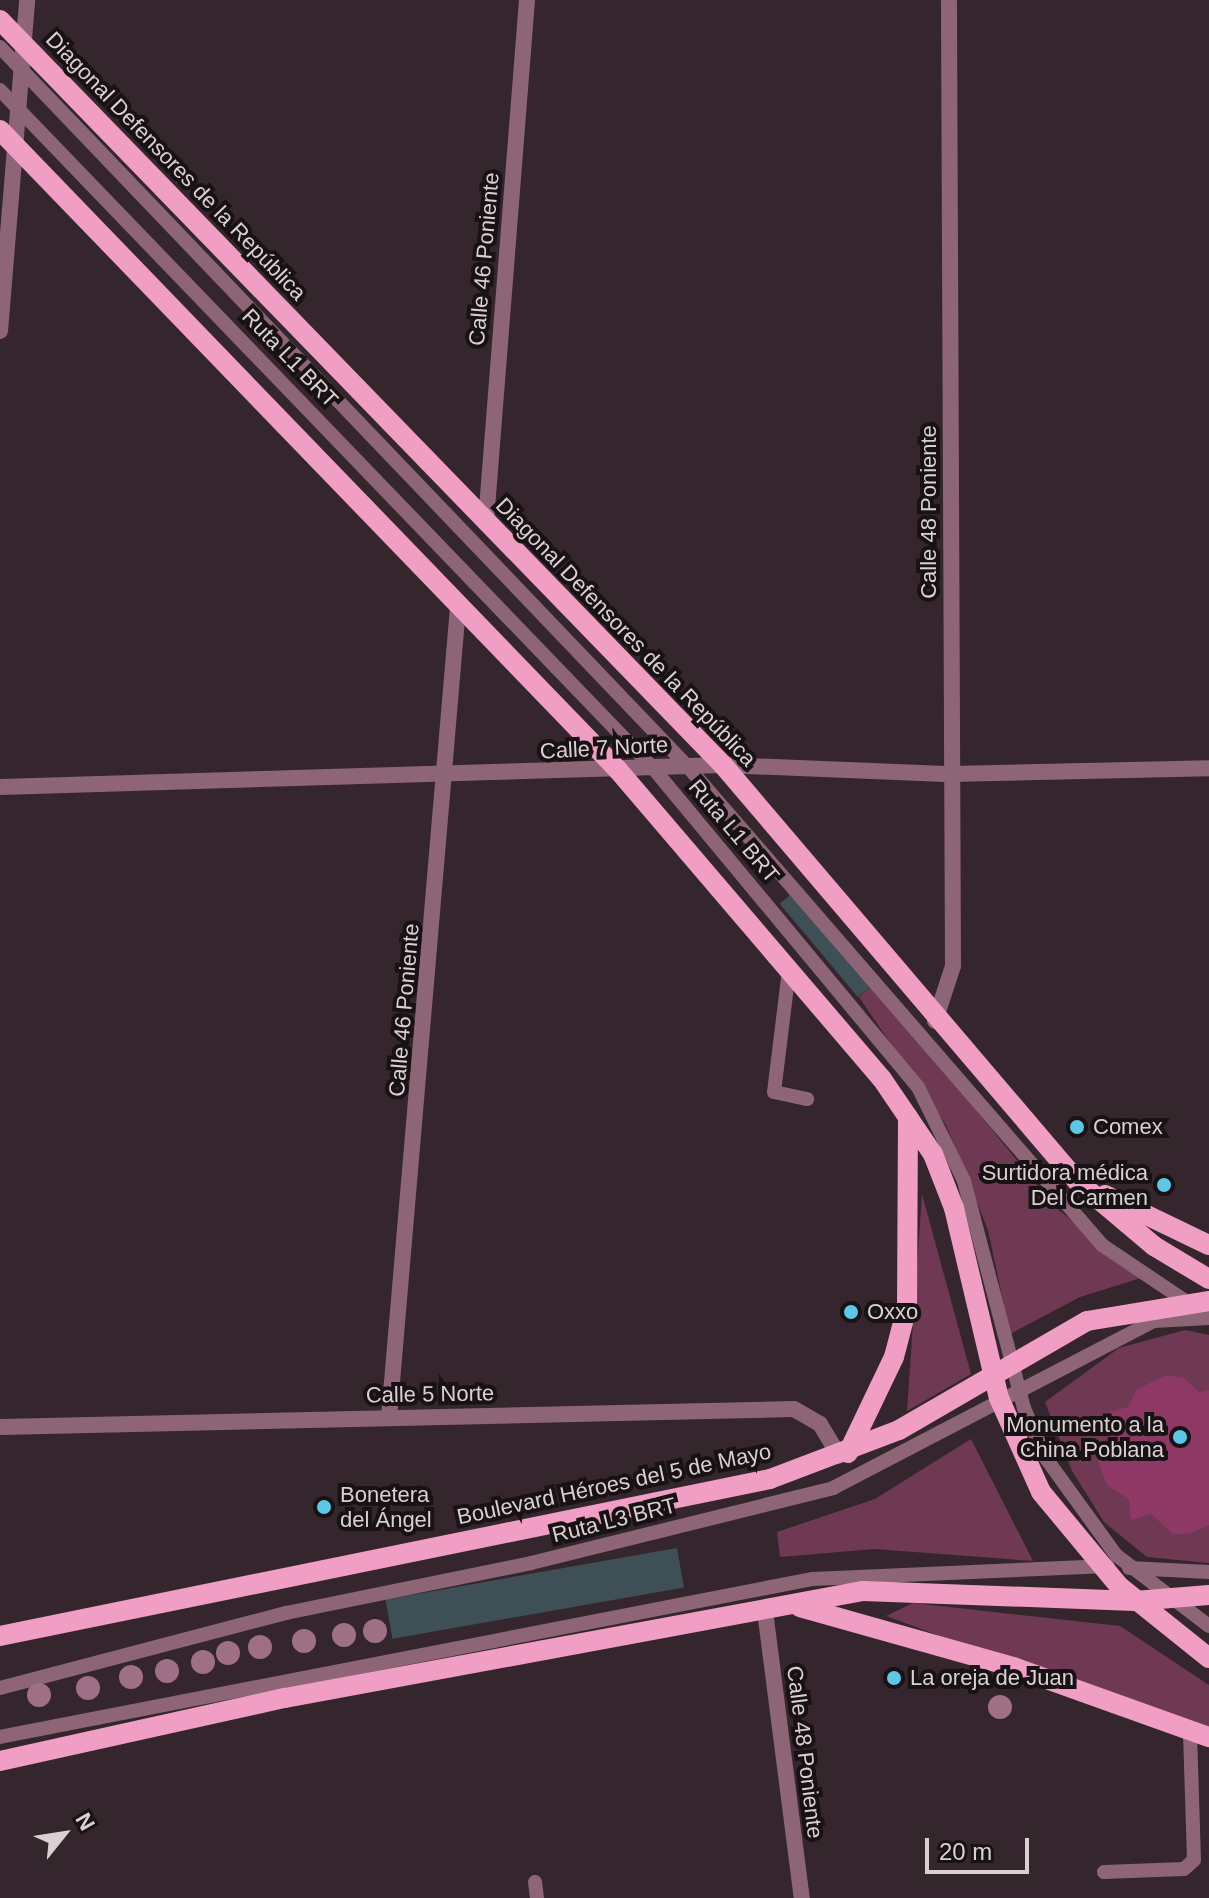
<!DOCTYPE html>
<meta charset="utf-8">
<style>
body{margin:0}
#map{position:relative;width:1209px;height:1898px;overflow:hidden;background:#35262d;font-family:Helvetica,sans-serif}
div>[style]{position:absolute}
.green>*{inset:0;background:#6f3953}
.water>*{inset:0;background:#8e3965}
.building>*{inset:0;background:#3e5056;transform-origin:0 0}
.service>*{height:14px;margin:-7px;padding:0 7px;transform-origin:7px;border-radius:7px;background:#8d6577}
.minor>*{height:16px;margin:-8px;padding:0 8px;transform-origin:8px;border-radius:8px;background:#8d6577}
.primary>*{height:20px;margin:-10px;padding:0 10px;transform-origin:10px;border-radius:10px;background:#f09ec3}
.trees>*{width:24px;height:24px;margin:-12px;border-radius:50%;background:#9f7085}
.dots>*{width:22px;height:22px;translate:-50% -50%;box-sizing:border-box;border:4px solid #181214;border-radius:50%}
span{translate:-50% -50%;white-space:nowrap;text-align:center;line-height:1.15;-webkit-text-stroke:8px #181214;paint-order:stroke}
.street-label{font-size:22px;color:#dad0d4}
.poi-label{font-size:22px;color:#dad0d4}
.left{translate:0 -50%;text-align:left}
.right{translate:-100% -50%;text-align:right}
.north{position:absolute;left:24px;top:1794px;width:80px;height:80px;-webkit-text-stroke:6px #181214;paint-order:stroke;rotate:60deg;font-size:22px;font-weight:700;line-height:32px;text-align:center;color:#dad0d4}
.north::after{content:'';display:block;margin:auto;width:28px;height:36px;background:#dad0d4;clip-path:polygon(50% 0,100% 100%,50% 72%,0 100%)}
.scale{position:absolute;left:925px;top:1838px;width:104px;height:36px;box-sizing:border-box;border:4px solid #dad0d4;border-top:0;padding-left:10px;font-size:24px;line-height:28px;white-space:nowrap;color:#dad0d4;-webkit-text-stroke:6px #181214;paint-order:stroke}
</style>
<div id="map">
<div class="green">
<div style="clip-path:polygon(874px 984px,1053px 1205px,1141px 1278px,1080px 1297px,1010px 1334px,988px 1230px,946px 1125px,859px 997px)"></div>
<div style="clip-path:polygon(922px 1194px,971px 1374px,907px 1411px)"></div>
<div style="clip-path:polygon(1185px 1330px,1209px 1335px,1209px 1563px,1147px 1557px,1104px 1522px,1072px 1471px,1045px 1402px,1119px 1348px)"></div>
<div style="clip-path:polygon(971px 1439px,1033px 1561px,874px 1549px,780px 1557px,777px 1532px,875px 1499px)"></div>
<div style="clip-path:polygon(913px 1603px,1120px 1626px,1209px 1685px,1209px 1735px,886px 1616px)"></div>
</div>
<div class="water">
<div style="clip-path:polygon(1167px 1375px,1184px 1378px,1199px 1392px,1209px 1390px,1209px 1525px,1189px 1534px,1173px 1534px,1151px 1514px,1131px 1520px,1129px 1499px,1107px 1485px,1098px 1461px,1114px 1433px,1110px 1412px,1128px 1407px,1137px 1389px)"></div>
</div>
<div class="building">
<div style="left:795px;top:891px;width:122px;height:20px;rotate:50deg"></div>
<div style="left:677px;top:1548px;width:40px;height:296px;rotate:80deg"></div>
</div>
<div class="service">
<div style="left:0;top:47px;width:996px;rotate:46.3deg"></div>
<div style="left:688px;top:767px;width:632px;rotate:49.1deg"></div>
<div style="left:1102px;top:1245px;width:129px;rotate:33.9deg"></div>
<div style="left:0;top:90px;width:941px;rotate:46.08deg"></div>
<div style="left:653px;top:768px;width:415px;rotate:50.3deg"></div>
<div style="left:918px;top:1087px;width:105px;rotate:63.9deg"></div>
<div style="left:964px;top:1181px;width:235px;rotate:75.2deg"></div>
<div style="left:1024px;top:1408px;width:53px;rotate:66.8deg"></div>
<div style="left:1045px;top:1457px;width:121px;rotate:54.1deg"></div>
<div style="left:1116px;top:1555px;width:117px;rotate:37.4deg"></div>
<div style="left:789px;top:970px;width:123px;rotate:97deg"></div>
<div style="left:774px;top:1092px;width:34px;rotate:12deg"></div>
<div style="left:1129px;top:1568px;width:80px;rotate:2.9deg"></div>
<div style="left:0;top:1688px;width:296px;rotate:-14.7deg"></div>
<div style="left:286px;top:1613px;width:250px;rotate:-11.5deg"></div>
<div style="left:531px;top:1563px;width:311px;rotate:-13.9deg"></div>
<div style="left:833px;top:1488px;width:362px;rotate:-27.5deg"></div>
<div style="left:1154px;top:1321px;width:55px;rotate:-3.1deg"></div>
<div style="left:0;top:1737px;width:827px;rotate:-11.01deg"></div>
<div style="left:812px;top:1579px;width:296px;rotate:-2.5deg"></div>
<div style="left:1104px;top:1872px;width:80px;rotate:-2.1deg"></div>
<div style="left:1184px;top:1869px;width:13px;rotate:-42deg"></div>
<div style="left:1194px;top:1860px;width:130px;rotate:-91.8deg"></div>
<div style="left:535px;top:1882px;width:16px;rotate:83deg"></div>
</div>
<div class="minor">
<div style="left:0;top:331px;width:332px;rotate:-85.3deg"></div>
<div style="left:486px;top:521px;width:523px;rotate:-85.5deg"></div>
<div style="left:0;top:787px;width:723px;rotate:-1.74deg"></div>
<div style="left:723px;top:765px;width:228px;rotate:2.3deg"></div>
<div style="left:951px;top:774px;width:258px;rotate:-1.3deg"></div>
<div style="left:935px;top:1021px;width:58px;rotate:-71.9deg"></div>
<div style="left:953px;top:966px;width:966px;rotate:-90.24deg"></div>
<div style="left:389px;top:1417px;width:813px;rotate:-85.13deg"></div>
<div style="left:0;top:1427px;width:794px;rotate:-1.3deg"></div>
<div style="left:794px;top:1409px;width:30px;rotate:30deg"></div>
<div style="left:820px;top:1424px;width:37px;rotate:59deg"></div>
<div style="left:765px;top:1611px;width:289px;rotate:82.7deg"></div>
</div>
<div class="primary">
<div style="left:0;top:20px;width:1038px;rotate:45.86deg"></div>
<div style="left:723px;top:765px;width:546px;rotate:49.6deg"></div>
<div style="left:1077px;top:1181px;width:101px;rotate:40.2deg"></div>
<div style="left:1154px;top:1246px;width:64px;rotate:31deg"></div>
<div style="left:0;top:130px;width:890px;rotate:46deg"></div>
<div style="left:618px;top:770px;width:406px;rotate:49.5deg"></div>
<div style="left:882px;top:1079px;width:91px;rotate:55.8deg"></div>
<div style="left:933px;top:1154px;width:58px;rotate:68.7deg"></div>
<div style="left:954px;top:1208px;width:195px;rotate:76.7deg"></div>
<div style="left:999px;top:1398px;width:103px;rotate:65.9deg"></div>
<div style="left:1041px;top:1492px;width:122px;rotate:50.3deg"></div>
<div style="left:1119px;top:1586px;width:115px;rotate:38.7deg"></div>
<div style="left:1105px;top:1195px;width:115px;rotate:25.7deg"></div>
<div style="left:848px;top:1453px;width:106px;rotate:-64.4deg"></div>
<div style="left:894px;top:1357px;width:52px;rotate:-75.4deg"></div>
<div style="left:907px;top:1307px;width:190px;rotate:-89.7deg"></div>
<div style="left:800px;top:1607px;width:221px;rotate:15.7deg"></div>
<div style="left:1013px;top:1667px;width:208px;rotate:19.7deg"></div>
<div style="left:0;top:1636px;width:786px;rotate:-11.52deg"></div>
<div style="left:770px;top:1479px;width:138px;rotate:-20.8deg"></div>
<div style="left:899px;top:1430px;width:217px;rotate:-30.1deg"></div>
<div style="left:1087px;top:1321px;width:124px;rotate:-9.3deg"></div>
<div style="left:0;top:1761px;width:292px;rotate:-12.5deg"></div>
<div style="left:285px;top:1698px;width:588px;rotate:-10.49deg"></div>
<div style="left:863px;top:1591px;width:272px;rotate:2.1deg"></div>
<div style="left:1135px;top:1601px;width:74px;rotate:-4.6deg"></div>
</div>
<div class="trees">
<div style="left:375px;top:1631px"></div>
<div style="left:344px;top:1635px"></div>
<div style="left:304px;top:1641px"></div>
<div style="left:260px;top:1647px"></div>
<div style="left:228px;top:1653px"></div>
<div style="left:203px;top:1662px"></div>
<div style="left:167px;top:1671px"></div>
<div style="left:131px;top:1677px"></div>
<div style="left:88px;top:1688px"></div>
<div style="left:39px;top:1695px"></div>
<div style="left:1000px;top:1707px"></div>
</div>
<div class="dots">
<div style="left:1077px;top:1127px;background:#5dc7e8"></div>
<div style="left:1164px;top:1185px;background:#5dc7e8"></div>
<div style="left:851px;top:1312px;background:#5dc7e8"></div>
<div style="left:1180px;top:1437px;background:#5dc7e8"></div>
<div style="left:324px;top:1507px;background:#5dc7e8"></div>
<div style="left:894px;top:1678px;background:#5dc7e8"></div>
</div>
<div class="street-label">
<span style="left:176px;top:166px;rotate:46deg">Diagonal Defensores de la República</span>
<span style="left:484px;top:259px;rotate:-85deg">Calle 46 Poniente</span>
<span style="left:290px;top:358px;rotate:46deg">Ruta L1 BRT</span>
<span style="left:929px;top:512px;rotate:-90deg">Calle 48 Poniente</span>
<span style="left:626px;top:632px;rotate:46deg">Diagonal Defensores de la República</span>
<span style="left:604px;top:748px;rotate:-3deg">Calle 7 Norte</span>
<span style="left:734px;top:831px;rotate:50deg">Ruta L1 BRT</span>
<span style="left:404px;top:1010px;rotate:-85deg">Calle 46 Poniente</span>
<span style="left:430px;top:1394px;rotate:-1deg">Calle 5 Norte</span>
<span style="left:614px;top:1484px;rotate:-12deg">Boulevard Héroes del 5 de Mayo</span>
<span style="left:614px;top:1520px;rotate:-14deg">Ruta L3 BRT</span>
<span style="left:805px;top:1752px;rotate:83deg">Calle 48 Poniente</span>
</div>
<div class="poi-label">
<span class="left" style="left:1093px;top:1127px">Comex</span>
<span class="right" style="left:1148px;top:1185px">Surtidora médica<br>Del Carmen</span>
<span class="left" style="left:867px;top:1312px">Oxxo</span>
<span class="right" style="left:1164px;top:1437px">Monumento a la<br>China Poblana</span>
<span class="left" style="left:340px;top:1507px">Bonetera<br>del Ángel</span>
<span class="left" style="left:910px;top:1678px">La oreja de Juan</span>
</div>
<div class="north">N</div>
<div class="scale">20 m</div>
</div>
